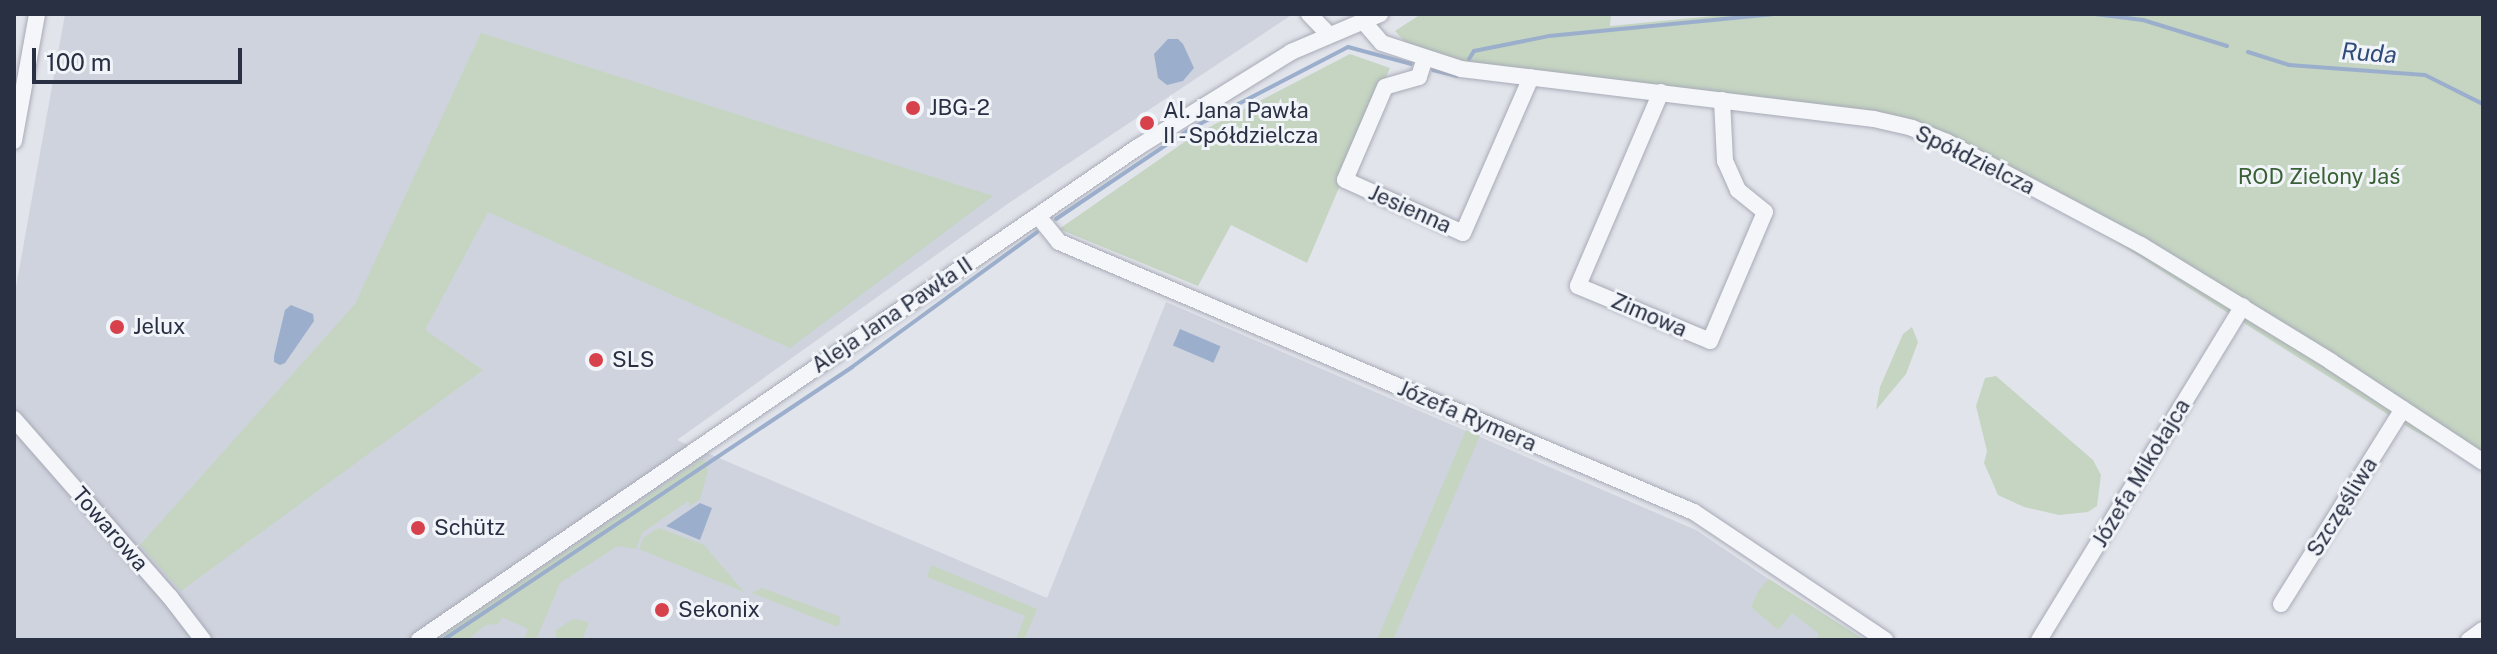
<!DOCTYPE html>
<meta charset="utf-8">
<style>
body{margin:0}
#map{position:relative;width:2497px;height:654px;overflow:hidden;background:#e2e4eb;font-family:"Public Sans",sans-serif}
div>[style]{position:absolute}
.built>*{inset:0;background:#cfd3dd}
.green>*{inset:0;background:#c5d5c2;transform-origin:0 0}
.water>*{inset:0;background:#9bafcd;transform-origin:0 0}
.stream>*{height:4px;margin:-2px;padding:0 2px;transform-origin:2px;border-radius:2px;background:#9bafcd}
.roads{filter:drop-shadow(0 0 2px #a7aab6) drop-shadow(0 0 2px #a7aab6)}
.minor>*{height:16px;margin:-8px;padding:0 8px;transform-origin:8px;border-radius:8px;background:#f5f6f9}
.dots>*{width:22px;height:22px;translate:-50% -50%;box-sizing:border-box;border:4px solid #f1f4f8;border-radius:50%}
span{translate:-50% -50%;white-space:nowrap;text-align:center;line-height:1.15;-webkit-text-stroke:6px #f1f4f8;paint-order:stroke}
.poi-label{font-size:22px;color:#293044}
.left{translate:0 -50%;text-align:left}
.street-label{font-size:22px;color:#293044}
.park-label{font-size:22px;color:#3a6035}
.water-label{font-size:24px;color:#304b7a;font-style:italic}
.frame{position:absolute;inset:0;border:16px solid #293044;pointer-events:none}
.scale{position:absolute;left:32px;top:48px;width:210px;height:36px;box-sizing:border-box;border:4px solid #293044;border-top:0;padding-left:10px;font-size:24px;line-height:28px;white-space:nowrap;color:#293044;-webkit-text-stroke:6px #f1f4f8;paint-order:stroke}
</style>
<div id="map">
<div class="built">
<div style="clip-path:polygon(65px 14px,1293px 14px,1009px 203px,677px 440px,1047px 598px,1166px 302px,1696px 530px,1859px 640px,14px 640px,14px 298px)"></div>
</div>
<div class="green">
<div style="clip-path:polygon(1421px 14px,1611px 14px,1610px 26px,1733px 14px,2483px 14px,2483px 467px,2411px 429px,1940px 130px,1751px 97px,1463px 63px,1406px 43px,1395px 31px)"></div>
<div style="clip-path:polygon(481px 33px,993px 196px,790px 348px,488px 212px,425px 330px,483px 370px,181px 591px,140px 545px,355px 304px)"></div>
<div style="clip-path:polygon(1350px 54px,1390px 68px,1307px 263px,1231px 225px,1198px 286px,1059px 229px,1196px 134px)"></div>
<div style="clip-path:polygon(1912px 327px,1918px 342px,1906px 374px,1876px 410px,1880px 387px,1903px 334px)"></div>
<div style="clip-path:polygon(1996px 376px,2093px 460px,2101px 475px,2097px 506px,2088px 512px,2059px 515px,2024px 507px,1998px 495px,1984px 463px,1987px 451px,1976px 406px,1985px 378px)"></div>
<div style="left:1466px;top:430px;width:15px;height:228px;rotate:23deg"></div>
<div style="clip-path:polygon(704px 458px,708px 470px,700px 499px,690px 506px,688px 501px,642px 533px,636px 549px,617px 546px,560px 583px,536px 640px,524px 640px,528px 629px,502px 617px,498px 624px,486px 625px,467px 640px,436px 640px)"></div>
<div style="clip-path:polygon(659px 528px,704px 545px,744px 592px,639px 549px,644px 537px)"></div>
<div style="clip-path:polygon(931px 565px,1037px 609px,1024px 640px,1016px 640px,1025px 616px,927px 577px)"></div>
<div style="clip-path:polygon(1769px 579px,1865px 640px,1816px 640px,1819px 634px,1792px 613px,1778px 630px,1751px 607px,1759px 590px)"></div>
<div style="clip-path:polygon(762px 588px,841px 617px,838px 627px,752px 593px)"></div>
<div style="clip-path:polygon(573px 619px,589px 622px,582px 640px,556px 640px,556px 630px)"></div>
</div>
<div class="water">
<div style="clip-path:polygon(1168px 39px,1178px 39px,1183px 44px,1194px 68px,1183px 81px,1167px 85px,1158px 78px,1154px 54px)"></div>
<div style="clip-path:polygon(291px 305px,313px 314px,314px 321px,285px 363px,280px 365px,274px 362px,274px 356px,285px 310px)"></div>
<div style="left:1180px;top:329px;width:44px;height:18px;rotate:23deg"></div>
<div style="clip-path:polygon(700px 503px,712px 508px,700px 540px,666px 526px)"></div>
</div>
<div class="stream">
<div style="left:2095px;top:14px;width:48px;rotate:7.1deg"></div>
<div style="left:2143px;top:20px;width:88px;rotate:17.2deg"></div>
<div style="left:2248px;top:52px;width:43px;rotate:17.6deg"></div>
<div style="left:2289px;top:65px;width:136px;rotate:4.2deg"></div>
<div style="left:2425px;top:75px;width:65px;rotate:26.6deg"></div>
<div style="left:1469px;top:59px;width:9px;rotate:-58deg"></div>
<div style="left:1474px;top:51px;width:76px;rotate:-11.3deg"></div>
<div style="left:1549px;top:36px;width:224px;rotate:-5.6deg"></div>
<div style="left:1433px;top:70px;width:25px;rotate:14deg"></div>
<div style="left:1056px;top:219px;width:161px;rotate:-33.9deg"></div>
<div style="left:1190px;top:129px;width:178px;rotate:-27.4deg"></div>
<div style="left:1348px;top:47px;width:65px;rotate:15.1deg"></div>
<div style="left:443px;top:640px;width:492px;rotate:-33.7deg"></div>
<div style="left:852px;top:367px;width:229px;rotate:-36.1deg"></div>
</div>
<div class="roads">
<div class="minor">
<div style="left:1309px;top:14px;width:28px;rotate:46deg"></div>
<div style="left:1362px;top:20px;width:30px;rotate:49deg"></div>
<div style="left:1382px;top:43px;width:83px;rotate:18.2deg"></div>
<div style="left:1461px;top:69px;width:416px;rotate:6.9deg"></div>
<div style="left:1874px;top:119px;width:39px;rotate:13deg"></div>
<div style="left:1912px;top:128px;width:38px;rotate:22deg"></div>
<div style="left:1947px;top:142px;width:220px;rotate:28deg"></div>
<div style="left:2141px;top:245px;width:222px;rotate:31.5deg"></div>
<div style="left:2330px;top:361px;width:183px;rotate:33.4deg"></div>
<div style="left:1425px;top:58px;width:20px;rotate:108deg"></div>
<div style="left:1419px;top:77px;width:35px;rotate:164deg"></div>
<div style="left:1385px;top:87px;width:101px;rotate:113.3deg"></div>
<div style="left:1345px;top:180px;width:129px;rotate:24.2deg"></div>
<div style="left:1463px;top:233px;width:170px;rotate:-66.4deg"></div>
<div style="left:1661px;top:92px;width:211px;rotate:113.2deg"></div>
<div style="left:1578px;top:286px;width:143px;rotate:22.6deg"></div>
<div style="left:1710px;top:341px;width:140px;rotate:-66.9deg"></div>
<div style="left:1765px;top:212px;width:35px;rotate:-141deg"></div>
<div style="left:1738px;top:190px;width:32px;rotate:-114deg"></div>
<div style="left:1725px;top:161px;width:61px;rotate:-92.8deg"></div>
<div style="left:14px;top:141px;width:129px;rotate:-79.7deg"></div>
<div style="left:1038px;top:216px;width:33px;rotate:51deg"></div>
<div style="left:1059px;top:242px;width:690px;rotate:23.04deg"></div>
<div style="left:1694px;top:512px;width:230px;rotate:33.8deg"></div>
<div style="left:14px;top:419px;width:237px;rotate:48.8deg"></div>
<div style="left:170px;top:597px;width:54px;rotate:52.5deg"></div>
<div style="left:2281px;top:604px;width:230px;rotate:-58deg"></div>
<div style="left:419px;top:640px;width:872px;rotate:-34.44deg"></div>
<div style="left:1138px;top:147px;width:180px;rotate:-31.8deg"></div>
<div style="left:1291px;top:52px;width:97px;rotate:-23.1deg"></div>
<div style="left:2039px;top:640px;width:391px;rotate:-58.6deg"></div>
<div style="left:2469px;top:640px;width:17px;rotate:-36deg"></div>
</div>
</div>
<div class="dots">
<div style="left:913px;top:108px;background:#d6414b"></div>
<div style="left:1147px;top:123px;background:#d6414b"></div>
<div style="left:117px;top:327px;background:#d6414b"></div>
<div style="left:596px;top:360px;background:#d6414b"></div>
<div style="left:418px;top:528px;background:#d6414b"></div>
<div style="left:662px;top:610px;background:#d6414b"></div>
</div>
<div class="poi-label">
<span class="left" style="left:929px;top:108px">JBG-2</span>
<span class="left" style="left:1163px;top:123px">Al. Jana Pawła<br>II - Spółdzielcza</span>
<span class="left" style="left:133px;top:327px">Jelux</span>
<span class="left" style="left:612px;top:360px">SLS</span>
<span class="left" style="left:434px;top:528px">Schütz</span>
<span class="left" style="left:678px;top:610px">Sekonix</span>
</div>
<div class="street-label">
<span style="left:1975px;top:160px;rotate:26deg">Spółdzielcza</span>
<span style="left:1410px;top:209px;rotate:24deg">Jesienna</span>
<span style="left:892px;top:315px;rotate:-34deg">Aleja Jana Pawła II</span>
<span style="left:1649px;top:315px;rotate:23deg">Zimowa</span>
<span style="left:1467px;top:416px;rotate:23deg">Józefa Rymera</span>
<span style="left:2141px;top:473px;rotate:-59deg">Józefa Mikołajca</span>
<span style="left:2342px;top:507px;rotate:-58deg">Szczęśliwa</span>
<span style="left:110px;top:529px;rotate:49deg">Towarowa</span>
</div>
<div class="park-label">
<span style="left:2319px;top:177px">ROD Zielony Jaś</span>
</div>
<div class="water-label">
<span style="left:2369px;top:53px;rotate:4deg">Ruda</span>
</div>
<div class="frame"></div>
<div class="scale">100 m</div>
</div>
